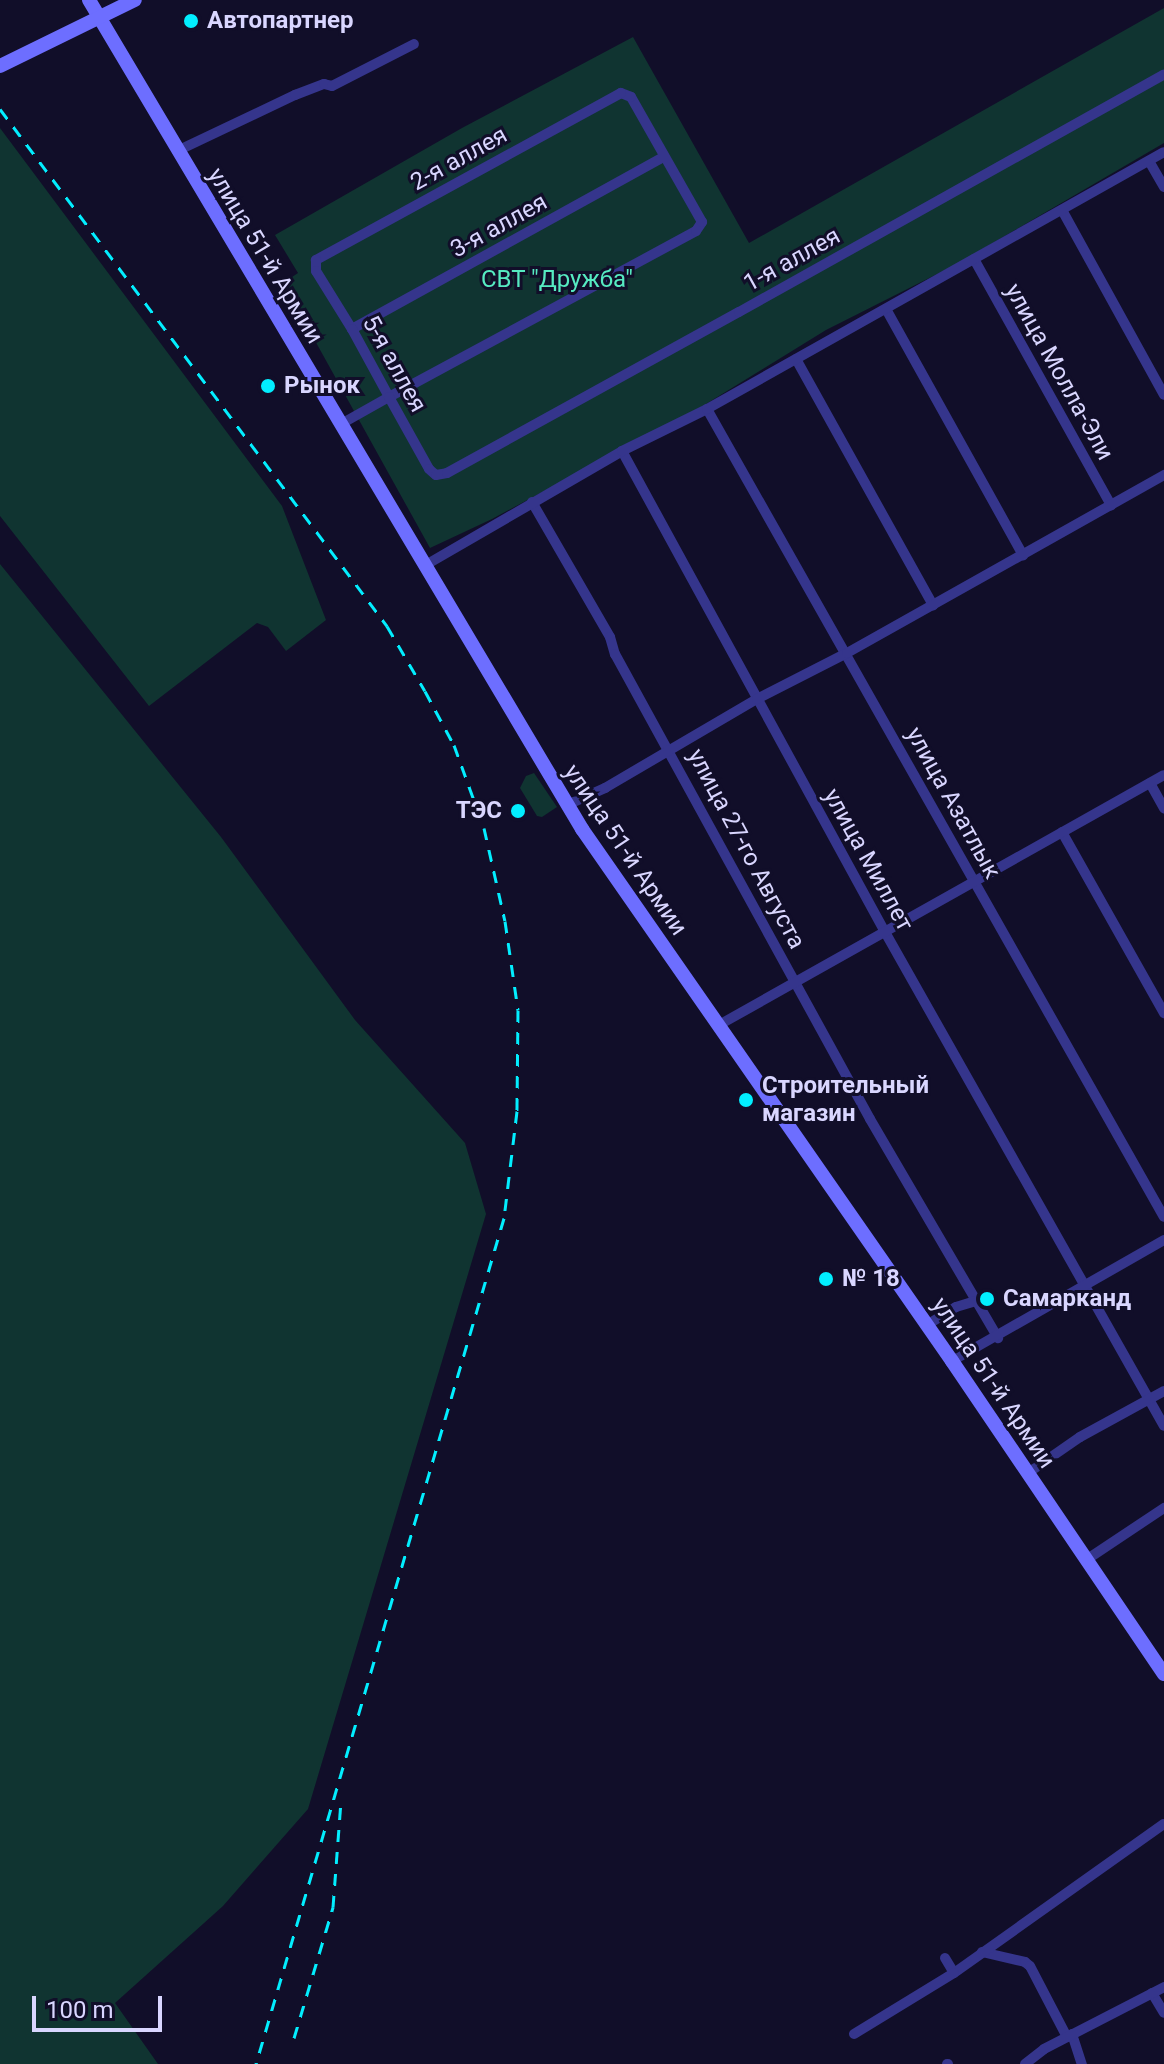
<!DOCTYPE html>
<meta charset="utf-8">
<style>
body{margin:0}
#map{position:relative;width:1164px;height:2064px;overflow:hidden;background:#110e29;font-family:Roboto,sans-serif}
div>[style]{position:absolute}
.green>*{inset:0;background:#103431}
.street>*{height:10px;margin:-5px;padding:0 5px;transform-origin:5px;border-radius:5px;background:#35358c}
.secondary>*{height:14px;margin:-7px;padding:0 7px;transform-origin:7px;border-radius:7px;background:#6d6eff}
.rail>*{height:3px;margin-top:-1.5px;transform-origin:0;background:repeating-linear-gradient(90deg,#02eeff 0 12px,transparent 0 22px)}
.dots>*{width:22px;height:22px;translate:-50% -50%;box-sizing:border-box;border:4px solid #110e29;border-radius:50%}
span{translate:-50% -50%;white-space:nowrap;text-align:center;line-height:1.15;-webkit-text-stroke:6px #110e29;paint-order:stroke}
.poi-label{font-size:24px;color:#d9d6ff;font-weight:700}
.left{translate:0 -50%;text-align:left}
.right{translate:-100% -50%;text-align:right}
.street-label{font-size:24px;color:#d9d6ff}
.park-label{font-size:24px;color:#56eac1}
.scale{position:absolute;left:32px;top:1996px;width:130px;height:36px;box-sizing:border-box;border:4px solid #d9d6ff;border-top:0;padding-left:10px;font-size:24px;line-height:28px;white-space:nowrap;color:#d9d6ff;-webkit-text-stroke:6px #110e29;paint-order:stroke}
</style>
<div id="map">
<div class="green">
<div style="clip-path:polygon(1164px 8px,1164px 143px,955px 265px,826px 330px,701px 407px,492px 519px,430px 548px,283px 283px,298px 273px,275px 235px,462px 128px,633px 37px,749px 243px)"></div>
<div style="clip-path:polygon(0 128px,282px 506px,326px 620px,286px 651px,268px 627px,257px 623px,149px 706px,0 516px)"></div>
<div style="clip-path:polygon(0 564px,221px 837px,355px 1020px,465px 1143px,486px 1214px,308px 1809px,223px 1906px,115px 2003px,158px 2064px,0 2064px)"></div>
<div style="clip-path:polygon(534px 773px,557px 807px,542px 817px,537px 816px,520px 788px,526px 776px)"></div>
</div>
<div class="street">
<div style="left:177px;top:151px;width:131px;rotate:-25.4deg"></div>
<div style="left:295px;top:95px;width:31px;rotate:-21deg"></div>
<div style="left:324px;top:84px;width:8px;rotate:14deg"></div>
<div style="left:332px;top:86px;width:92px;rotate:-27.1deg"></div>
<div style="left:1149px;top:161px;width:30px;rotate:60deg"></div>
<div style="left:1062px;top:210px;width:211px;rotate:61.1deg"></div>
<div style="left:974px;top:259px;width:282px;rotate:60.9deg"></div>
<div style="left:886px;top:309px;width:282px;rotate:60.9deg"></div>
<div style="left:352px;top:329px;width:356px;rotate:-28.9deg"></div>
<div style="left:796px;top:359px;width:282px;rotate:60.9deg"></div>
<div style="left:707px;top:409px;width:928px;rotate:60.51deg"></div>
<div style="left:341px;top:424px;width:55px;rotate:-29.4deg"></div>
<div style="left:389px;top:397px;width:349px;rotate:-28.4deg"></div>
<div style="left:696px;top:231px;width:11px;rotate:-56deg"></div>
<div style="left:702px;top:222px;width:144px;rotate:-119.6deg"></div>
<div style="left:631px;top:97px;width:11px;rotate:-158deg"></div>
<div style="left:621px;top:93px;width:348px;rotate:151.3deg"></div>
<div style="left:316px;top:260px;width:11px;rotate:90deg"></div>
<div style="left:316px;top:271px;width:68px;rotate:58.2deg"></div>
<div style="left:352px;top:329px;width:77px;rotate:61.4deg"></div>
<div style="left:389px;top:397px;width:82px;rotate:60.9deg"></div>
<div style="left:429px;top:469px;width:9px;rotate:41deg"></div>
<div style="left:436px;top:475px;width:11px;rotate:-10deg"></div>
<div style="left:447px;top:473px;width:333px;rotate:-28.9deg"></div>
<div style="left:739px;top:312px;width:487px;rotate:-29.2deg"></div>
<div style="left:622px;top:451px;width:548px;rotate:61.33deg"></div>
<div style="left:885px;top:932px;width:567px;rotate:60.54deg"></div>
<div style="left:532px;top:502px;width:156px;rotate:60deg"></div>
<div style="left:610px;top:637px;width:18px;rotate:74deg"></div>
<div style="left:615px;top:654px;width:530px;rotate:61.26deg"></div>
<div style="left:870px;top:1119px;width:254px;rotate:59.7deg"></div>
<div style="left:424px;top:566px;width:229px;rotate:-30.1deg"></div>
<div style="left:622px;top:451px;width:95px;rotate:-26.3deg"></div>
<div style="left:707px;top:409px;width:524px;rotate:-29.35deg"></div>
<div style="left:1150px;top:783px;width:29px;rotate:61deg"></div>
<div style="left:567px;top:805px;width:42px;rotate:-24.1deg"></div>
<div style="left:605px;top:788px;width:176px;rotate:-30.4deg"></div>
<div style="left:757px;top:699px;width:101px;rotate:-27.1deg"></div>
<div style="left:847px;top:653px;width:364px;rotate:-29.3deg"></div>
<div style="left:1062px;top:832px;width:208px;rotate:60.6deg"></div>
<div style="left:719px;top:1025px;width:510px;rotate:-29.33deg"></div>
<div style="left:927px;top:1325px;width:34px;rotate:-32deg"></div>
<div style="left:956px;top:1307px;width:21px;rotate:-17deg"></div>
<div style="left:952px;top:1361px;width:244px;rotate:-29.7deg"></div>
<div style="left:1028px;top:1473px;width:63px;rotate:-34.7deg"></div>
<div style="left:1080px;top:1437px;width:96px;rotate:-28.7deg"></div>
<div style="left:1086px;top:1560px;width:94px;rotate:-33.7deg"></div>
<div style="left:982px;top:1952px;width:44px;rotate:13.1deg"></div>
<div style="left:1025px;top:1962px;width:6px;rotate:39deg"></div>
<div style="left:1030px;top:1966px;width:80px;rotate:62.5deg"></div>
<div style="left:945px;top:1958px;width:17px;rotate:59deg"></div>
<div style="left:954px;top:1973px;width:257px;rotate:-35.4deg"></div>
<div style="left:1152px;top:1993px;width:23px;rotate:59deg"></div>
<div style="left:854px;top:2034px;width:117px;rotate:-31.4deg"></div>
<div style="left:1072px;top:2034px;width:32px;rotate:72deg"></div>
<div style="left:947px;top:2064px;width:1px"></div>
<div style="left:1025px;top:2064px;width:24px;rotate:-38deg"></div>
<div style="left:1044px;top:2049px;width:135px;rotate:-27.3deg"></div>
</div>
<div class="secondary">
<div style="left:89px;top:0;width:965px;rotate:59.26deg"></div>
<div style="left:582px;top:829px;width:648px;rotate:55.18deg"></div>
<div style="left:952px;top:1361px;width:378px;rotate:55.9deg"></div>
<div style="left:0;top:66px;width:150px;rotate:-26.1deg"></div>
</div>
<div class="rail">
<div style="left:0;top:109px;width:646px;rotate:53.18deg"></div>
<div style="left:387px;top:626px;width:75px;rotate:59.7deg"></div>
<div style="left:425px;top:691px;width:61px;rotate:61.8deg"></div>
<div style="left:454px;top:745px;width:88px;rotate:70.1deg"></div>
<div style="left:484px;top:828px;width:95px;rotate:77.3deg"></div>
<div style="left:505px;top:921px;width:90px;rotate:81.7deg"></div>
<div style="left:518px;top:1010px;width:101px;rotate:90.6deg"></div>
<div style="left:517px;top:1111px;width:108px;rotate:96.9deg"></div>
<div style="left:504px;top:1218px;width:882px;rotate:106.34deg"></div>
<div style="left:294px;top:2038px;width:137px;rotate:-73.4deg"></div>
<div style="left:333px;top:1907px;width:107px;rotate:-85.7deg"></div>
</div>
<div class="dots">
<div style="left:191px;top:21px;background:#02eeff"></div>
<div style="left:268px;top:386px;background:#02eeff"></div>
<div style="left:518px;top:811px;background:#02eeff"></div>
<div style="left:746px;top:1100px;background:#02eeff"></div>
<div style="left:826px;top:1279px;background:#02eeff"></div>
<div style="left:987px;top:1299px;background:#02eeff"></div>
</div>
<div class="poi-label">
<span class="left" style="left:207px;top:21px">Автопартнер</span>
<span class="left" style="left:284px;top:386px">Рынок</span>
<span class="right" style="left:502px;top:811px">ТЭС</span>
<span class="left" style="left:762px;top:1100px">Строительный<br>магазин</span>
<span class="left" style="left:842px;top:1279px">№ 18</span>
<span class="left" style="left:1003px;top:1299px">Самарканд</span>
</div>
<div class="street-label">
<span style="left:459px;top:159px;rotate:-29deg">2-я аллея</span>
<span style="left:499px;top:226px;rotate:-29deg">3-я аллея</span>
<span style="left:265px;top:256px;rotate:59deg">улица 51-й Армии</span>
<span style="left:792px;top:260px;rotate:-29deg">1-я аллея</span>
<span style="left:394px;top:364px;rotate:61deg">5-я аллея</span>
<span style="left:1059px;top:372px;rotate:61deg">улица Молла-Эли</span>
<span style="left:953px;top:803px;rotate:61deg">улица Азатлык</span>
<span style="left:746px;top:849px;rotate:62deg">улица 27-го Августа</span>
<span style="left:625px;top:850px;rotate:56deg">улица 51-й Армии</span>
<span style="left:868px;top:860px;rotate:61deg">улица Миллет</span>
<span style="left:993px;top:1383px;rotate:56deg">улица 51-й Армии</span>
</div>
<div class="park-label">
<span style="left:557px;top:280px">СВТ "Дружба"</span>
</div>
<div class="scale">100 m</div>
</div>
